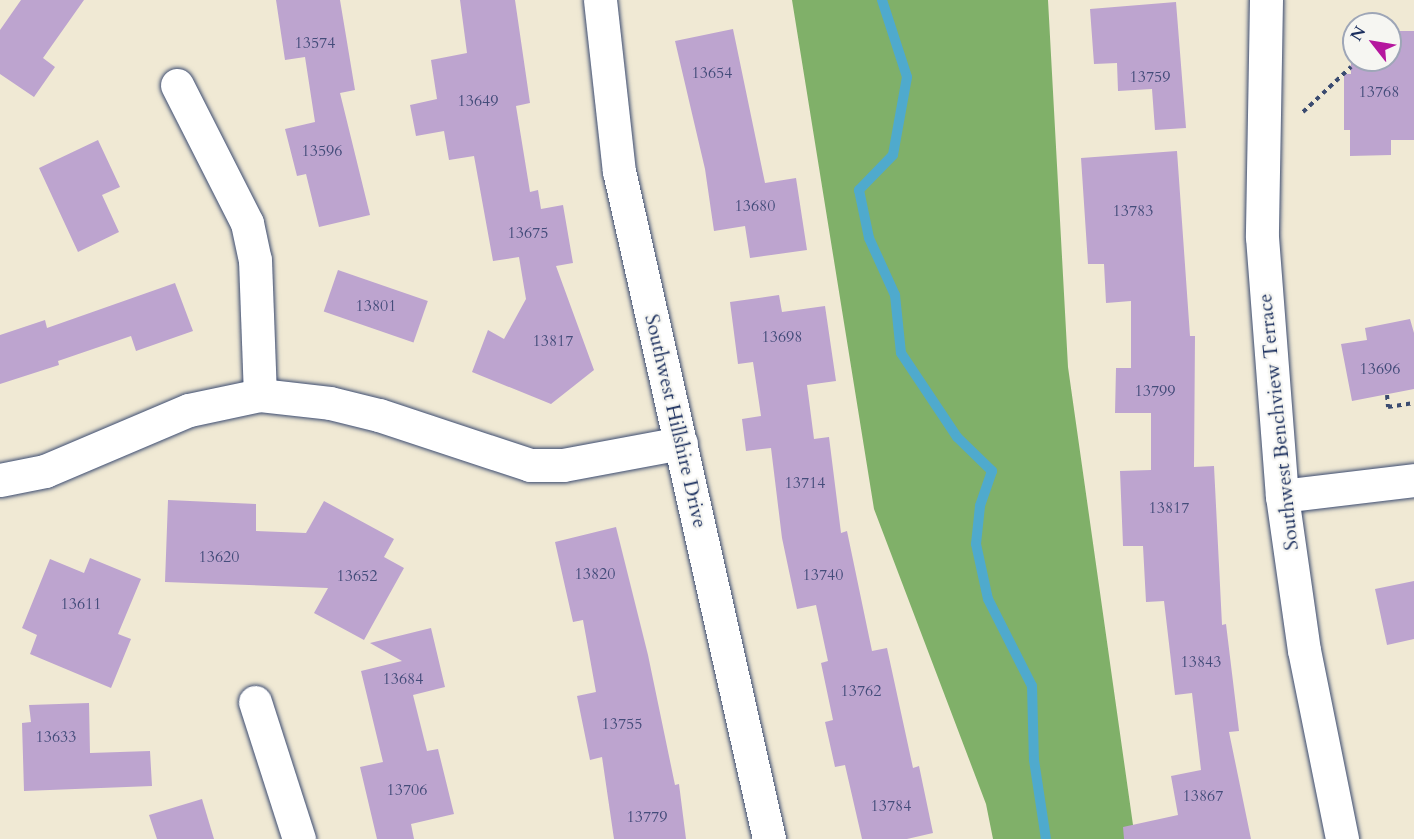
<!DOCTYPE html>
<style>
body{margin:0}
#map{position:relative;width:1414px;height:839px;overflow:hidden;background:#f0e9d4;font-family:Cardo,serif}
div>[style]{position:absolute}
.forest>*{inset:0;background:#80b069}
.stream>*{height:10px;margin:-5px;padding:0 5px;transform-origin:5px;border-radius:5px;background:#4faacd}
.building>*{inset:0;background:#bda4cf;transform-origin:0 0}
.path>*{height:4px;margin-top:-2px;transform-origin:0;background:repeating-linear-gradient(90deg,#3b4b70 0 4.5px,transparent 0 9px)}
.roads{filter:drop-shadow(0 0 2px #3b4b70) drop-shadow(0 0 2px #3b4b70)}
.minor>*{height:33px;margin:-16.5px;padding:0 16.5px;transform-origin:16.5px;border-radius:16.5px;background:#fff}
span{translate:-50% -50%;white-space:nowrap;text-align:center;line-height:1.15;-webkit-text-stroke:4.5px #f6f6f2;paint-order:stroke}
.number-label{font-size:16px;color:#444c7a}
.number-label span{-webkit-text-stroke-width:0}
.street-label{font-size:20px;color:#1b2f5e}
.north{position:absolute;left:1342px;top:12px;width:60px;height:60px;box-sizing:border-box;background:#f6f6f2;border:2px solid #9ea6b7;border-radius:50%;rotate:301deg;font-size:16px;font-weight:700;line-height:24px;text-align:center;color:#1b2f5e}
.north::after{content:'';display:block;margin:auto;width:21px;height:27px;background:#b5179e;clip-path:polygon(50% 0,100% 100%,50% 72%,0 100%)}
</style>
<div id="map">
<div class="forest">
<div style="clip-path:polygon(792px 0,1048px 0,1068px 367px,1135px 839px,993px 839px,986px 804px,874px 509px)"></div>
</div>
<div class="stream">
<div style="left:882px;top:0;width:81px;rotate:72deg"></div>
<div style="left:907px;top:77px;width:79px;rotate:100.2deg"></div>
<div style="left:893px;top:155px;width:49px;rotate:134.2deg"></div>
<div style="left:859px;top:190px;width:49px;rotate:78.2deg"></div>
<div style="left:869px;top:238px;width:63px;rotate:65.5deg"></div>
<div style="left:895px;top:295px;width:58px;rotate:84.1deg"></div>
<div style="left:901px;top:353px;width:101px;rotate:56.3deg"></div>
<div style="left:957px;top:437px;width:49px;rotate:44.2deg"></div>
<div style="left:992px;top:471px;width:37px;rotate:109deg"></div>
<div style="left:980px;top:506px;width:38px;rotate:96deg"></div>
<div style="left:976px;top:544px;width:56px;rotate:77.7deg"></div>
<div style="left:988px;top:599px;width:97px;rotate:63.2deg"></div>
<div style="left:1032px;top:686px;width:74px;rotate:88.5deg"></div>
<div style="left:1034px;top:760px;width:80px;rotate:81.4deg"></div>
</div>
<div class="building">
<div style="clip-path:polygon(21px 0,84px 0,43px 58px,55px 67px,34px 97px,0 74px,0 30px)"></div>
<div style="clip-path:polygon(276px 0,340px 0,355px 90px,340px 93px,370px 215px,319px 227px,306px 174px,297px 176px,285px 129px,315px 122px,305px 57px,285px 60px)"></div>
<div style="clip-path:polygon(460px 0,515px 0,530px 103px,516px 106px,530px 192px,538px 190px,541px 209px,563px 205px,573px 263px,556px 266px,594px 370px,551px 404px,472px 372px,488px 330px,504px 339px,526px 299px,519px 257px,493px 261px,474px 156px,449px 160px,444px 131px,416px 136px,410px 105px,437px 99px,431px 60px,467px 53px)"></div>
<div style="clip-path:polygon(1176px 2px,1186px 128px,1155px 130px,1152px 89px,1118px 91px,1117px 63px,1094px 64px,1090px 9px)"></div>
<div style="clip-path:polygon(733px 29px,765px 183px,796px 178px,807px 250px,750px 258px,745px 226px,714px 231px,705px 169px,675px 41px)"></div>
<div style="clip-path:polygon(1390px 31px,1414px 31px,1414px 140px,1391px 140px,1391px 155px,1350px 156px,1350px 130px,1344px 130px,1344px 74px,1351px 74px,1351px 32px,1354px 32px,1354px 60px,1390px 60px)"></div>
<div style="clip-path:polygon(98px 140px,120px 187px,102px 195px,119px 232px,78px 252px,39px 168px)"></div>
<div style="clip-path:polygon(1177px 151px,1190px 336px,1195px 336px,1194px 467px,1214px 466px,1222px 625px,1226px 624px,1239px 731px,1229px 732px,1251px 839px,1124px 839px,1123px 827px,1178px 815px,1171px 776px,1201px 770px,1192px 693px,1175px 695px,1164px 601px,1146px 602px,1143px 546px,1123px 546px,1120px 471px,1151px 470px,1151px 413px,1115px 413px,1116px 368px,1131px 368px,1131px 301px,1106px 303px,1104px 264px,1088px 264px,1081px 158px)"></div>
<div style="left:338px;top:270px;width:95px;height:44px;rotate:19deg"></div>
<div style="clip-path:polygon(175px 283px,193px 331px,136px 351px,131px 336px,58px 361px,59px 365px,0 384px,0 335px,45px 320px,47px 328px)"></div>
<div style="clip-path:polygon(779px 295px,782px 312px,825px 306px,836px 381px,807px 385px,814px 439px,829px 437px,841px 533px,847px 531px,872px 651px,887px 648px,913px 768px,919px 766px,933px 833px,907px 839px,862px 839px,845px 765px,835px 767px,825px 722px,833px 720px,821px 663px,828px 661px,816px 605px,797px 609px,782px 538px,771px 448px,746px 451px,742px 419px,761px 416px,753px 362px,738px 364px,730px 302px)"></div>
<div style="clip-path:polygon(1410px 319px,1414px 333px,1414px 389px,1352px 401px,1341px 344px,1367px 340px,1365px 328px)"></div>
<div style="clip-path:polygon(168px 500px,256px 504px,256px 531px,306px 533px,324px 501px,394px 539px,384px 557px,404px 568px,364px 640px,314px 613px,328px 588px,165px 582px)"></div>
<div style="clip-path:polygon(616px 527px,648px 655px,675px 785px,679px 784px,686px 839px,614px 839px,602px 757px,590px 760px,577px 696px,596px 692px,583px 620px,573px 622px,555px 542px)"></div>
<div style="clip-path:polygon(90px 558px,141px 579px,118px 634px,131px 639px,111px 688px,30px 654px,37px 635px,22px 628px,50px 559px,84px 573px)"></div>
<div style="clip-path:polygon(1414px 581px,1414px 639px,1387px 645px,1375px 589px)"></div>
<div style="clip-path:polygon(431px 628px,445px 687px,413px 695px,427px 751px,438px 749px,454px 814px,411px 824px,414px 839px,377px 839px,360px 767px,383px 762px,361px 671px,402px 661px,370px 643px)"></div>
<div style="clip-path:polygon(89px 703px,90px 753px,150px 751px,152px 786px,24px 791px,22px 723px,31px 722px,29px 705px)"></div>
<div style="clip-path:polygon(202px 799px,214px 839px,157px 839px,149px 815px)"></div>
</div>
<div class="path">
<div style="left:1303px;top:112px;width:66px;rotate:-43.2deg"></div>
<div style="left:1387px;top:395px;width:12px;rotate:85deg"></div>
<div style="left:1388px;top:407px;width:26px;rotate:-9deg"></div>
</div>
<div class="roads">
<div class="minor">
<div style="left:600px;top:0;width:172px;rotate:83.7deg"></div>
<div style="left:619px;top:171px;width:685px;rotate:77.34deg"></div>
<div style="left:1266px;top:0;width:237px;rotate:91deg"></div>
<div style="left:1262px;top:237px;width:260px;rotate:85.6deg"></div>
<div style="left:1282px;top:496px;width:156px;rotate:81.9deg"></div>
<div style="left:1304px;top:650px;width:193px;rotate:78.6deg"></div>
<div style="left:177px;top:85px;width:155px;rotate:63.1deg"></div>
<div style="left:247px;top:223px;width:38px;rotate:78deg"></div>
<div style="left:255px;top:260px;width:135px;rotate:87.9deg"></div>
<div style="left:0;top:480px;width:46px;rotate:-11.3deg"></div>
<div style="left:45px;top:471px;width:156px;rotate:-23deg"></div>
<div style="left:189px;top:410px;width:73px;rotate:-11.9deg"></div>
<div style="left:260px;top:395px;width:70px;rotate:6.5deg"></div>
<div style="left:330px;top:403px;width:50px;rotate:13.8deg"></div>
<div style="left:379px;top:415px;width:159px;rotate:18.3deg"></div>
<div style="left:530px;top:465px;width:33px"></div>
<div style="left:563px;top:465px;width:120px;rotate:-10.6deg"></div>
<div style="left:1282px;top:496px;width:133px;rotate:-6.9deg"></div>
<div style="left:255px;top:702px;width:144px;rotate:72.2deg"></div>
</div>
</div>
<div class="number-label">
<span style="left:315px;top:43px">13574</span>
<span style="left:712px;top:73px">13654</span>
<span style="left:1150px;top:77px">13759</span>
<span style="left:1379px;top:92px">13768</span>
<span style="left:478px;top:101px">13649</span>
<span style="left:322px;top:151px">13596</span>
<span style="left:755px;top:206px">13680</span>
<span style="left:1133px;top:211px">13783</span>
<span style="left:528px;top:233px">13675</span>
<span style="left:376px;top:306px">13801</span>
<span style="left:782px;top:337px">13698</span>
<span style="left:553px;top:341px">13817</span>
<span style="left:1380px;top:369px">13696</span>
<span style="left:1155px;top:391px">13799</span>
<span style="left:805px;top:483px">13714</span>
<span style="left:1169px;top:508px">13817</span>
<span style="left:219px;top:557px">13620</span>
<span style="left:595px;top:574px">13820</span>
<span style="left:823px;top:575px">13740</span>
<span style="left:357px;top:576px">13652</span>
<span style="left:81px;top:604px">13611</span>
<span style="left:1201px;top:662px">13843</span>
<span style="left:403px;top:679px">13684</span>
<span style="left:861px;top:691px">13762</span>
<span style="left:622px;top:724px">13755</span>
<span style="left:56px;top:737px">13633</span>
<span style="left:407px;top:790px">13706</span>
<span style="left:1203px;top:796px">13867</span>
<span style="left:891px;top:806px">13784</span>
<span style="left:647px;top:817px">13779</span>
</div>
<div class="street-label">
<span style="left:676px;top:421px;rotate:77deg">Southwest Hillshire Drive</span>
<span style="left:1278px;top:422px;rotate:-96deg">Southwest Benchview Terrace</span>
</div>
<div class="north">N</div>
</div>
